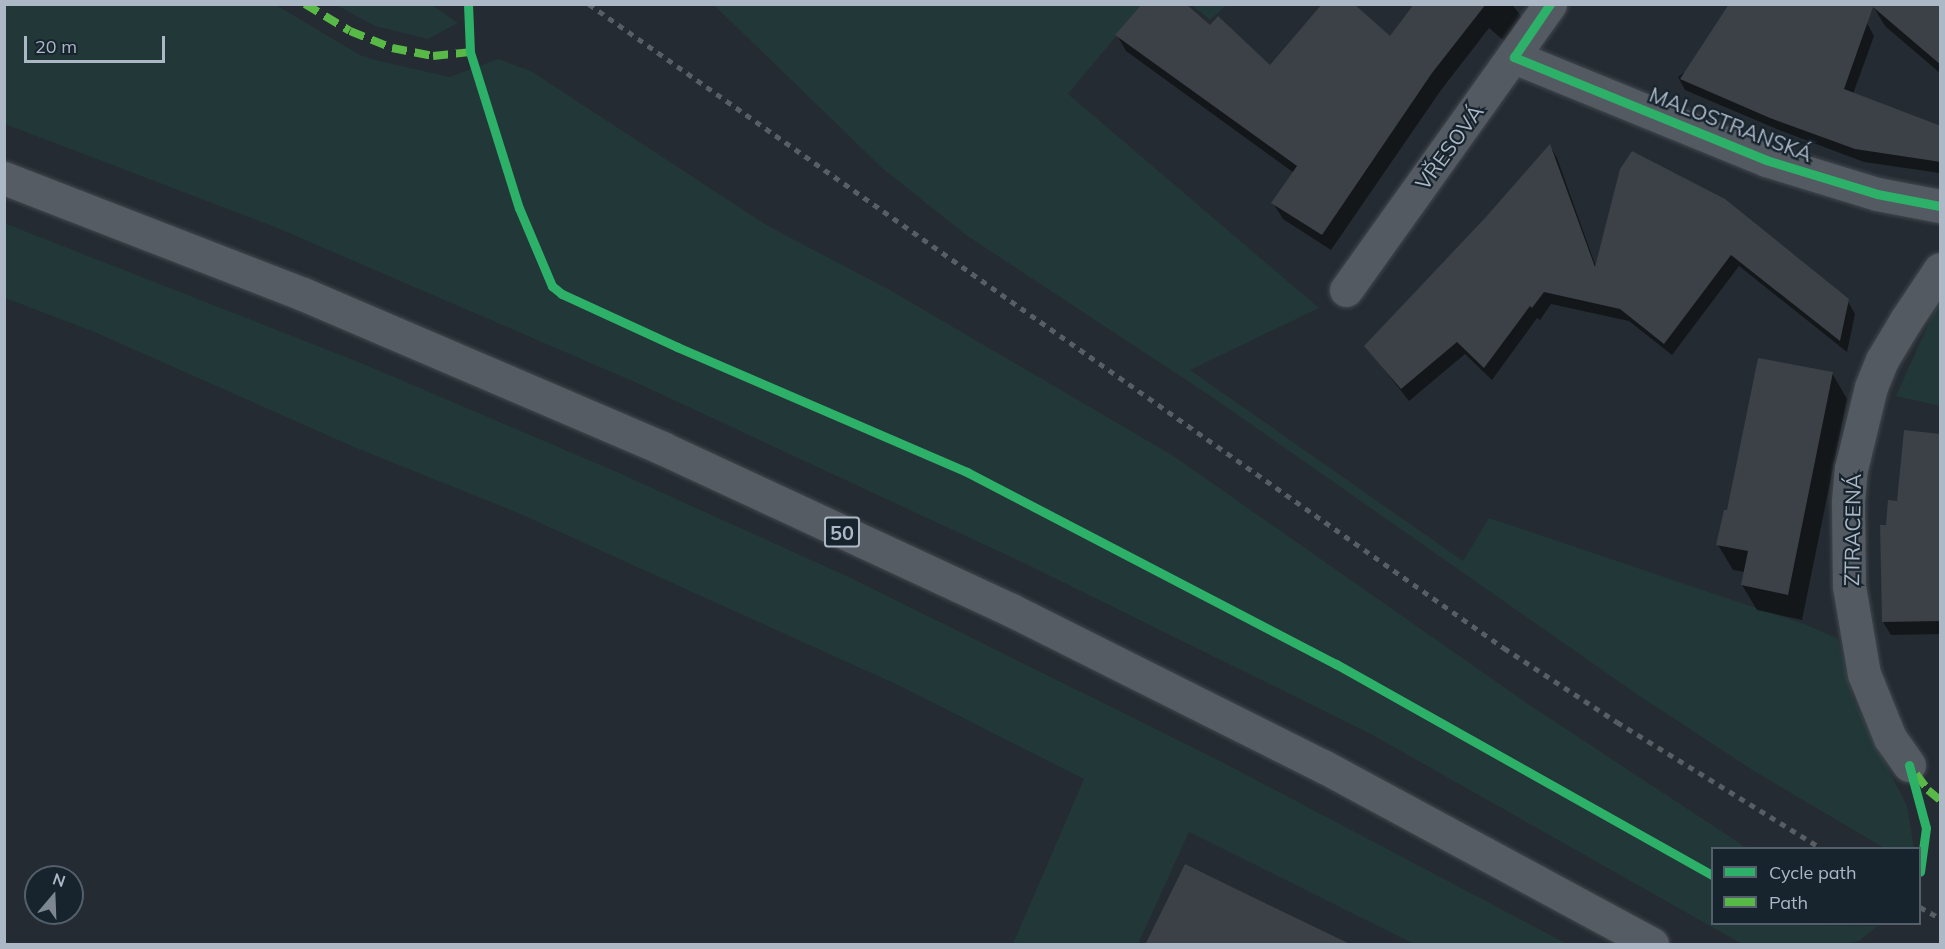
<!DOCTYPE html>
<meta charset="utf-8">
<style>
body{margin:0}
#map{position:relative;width:1945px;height:949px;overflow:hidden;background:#242b32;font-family:Mulish,sans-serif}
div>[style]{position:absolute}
.green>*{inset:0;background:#213738}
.shadow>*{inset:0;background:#0007}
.building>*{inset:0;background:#3b4147}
.roads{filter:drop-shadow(0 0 2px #42474d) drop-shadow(0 0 2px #42474d)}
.minor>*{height:33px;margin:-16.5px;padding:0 16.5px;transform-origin:16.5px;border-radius:16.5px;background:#545a62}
.major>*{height:33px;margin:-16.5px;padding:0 16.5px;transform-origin:16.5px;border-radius:16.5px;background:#565c63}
.rail>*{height:4.5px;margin-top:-2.25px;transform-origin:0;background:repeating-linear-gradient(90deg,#575e64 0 6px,transparent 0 12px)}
.quiet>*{height:8px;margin-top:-4px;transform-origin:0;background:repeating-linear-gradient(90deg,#58b947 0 15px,transparent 0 23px)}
.cycleway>*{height:9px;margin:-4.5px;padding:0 4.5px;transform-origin:4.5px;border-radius:4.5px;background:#2db169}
span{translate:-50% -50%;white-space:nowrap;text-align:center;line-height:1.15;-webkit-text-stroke:4.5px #17232d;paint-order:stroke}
.shield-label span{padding:2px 4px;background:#17232d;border:2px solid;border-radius:4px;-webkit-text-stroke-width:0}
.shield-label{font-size:20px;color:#acb8c6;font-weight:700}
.street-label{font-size:21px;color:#acb8c6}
.frame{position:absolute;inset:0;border:6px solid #acb8c6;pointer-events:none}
.legend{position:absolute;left:1711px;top:847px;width:210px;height:78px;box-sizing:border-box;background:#17232d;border:2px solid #535f6a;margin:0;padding:8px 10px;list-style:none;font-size:18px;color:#acb8c6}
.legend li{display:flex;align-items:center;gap:12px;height:30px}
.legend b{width:30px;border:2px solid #535f6a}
.north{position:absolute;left:24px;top:865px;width:60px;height:60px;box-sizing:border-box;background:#17232d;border:2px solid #535f6a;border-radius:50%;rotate:19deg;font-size:16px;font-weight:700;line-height:24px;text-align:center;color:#acb8c6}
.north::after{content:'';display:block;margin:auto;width:21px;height:27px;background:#7c8792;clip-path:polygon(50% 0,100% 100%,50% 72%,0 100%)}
.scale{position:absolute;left:24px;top:36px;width:141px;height:27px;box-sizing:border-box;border:3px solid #acb8c6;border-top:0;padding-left:8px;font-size:18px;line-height:21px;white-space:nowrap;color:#acb8c6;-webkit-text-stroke:4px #17232d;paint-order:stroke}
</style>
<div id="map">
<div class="green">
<div style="clip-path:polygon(4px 5px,276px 5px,360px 55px,375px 60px,450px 77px,498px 59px,531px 71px,768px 226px,888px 289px,1172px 455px,1528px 704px,1747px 848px,1712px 848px,1712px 924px,1878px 926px,1859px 941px,1847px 944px,1742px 944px,1369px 733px,1028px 565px,637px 383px,275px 227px,5px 124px)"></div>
<div style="clip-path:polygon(336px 5px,432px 5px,458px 23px,428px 39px,375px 26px)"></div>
<div style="clip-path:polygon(714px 5px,1142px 5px,1068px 94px,1319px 308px,1190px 370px,1463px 561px,1489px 518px,1804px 624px,1837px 638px,1854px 701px,1907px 806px,1914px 848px,1884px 848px,1754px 771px,1638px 695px,1212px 397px,966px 235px,881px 167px)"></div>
<div style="clip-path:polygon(1192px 5px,1227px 4px,1227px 5px,1210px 20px)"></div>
<div style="clip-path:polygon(4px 223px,366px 365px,619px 473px,855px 580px,1222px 762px,1567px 944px,1414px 944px,1189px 832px,1138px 944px,1013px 944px,1084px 779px,900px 686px,518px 513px,354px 447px,92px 331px,5px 298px)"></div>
<div style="clip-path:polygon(1940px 297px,1940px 406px,1896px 396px,1940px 298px)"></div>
</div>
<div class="shadow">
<div style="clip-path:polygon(1416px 4px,1512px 4px,1530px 29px,1515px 50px,1489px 28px,1441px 90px,1331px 250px,1283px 219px,1273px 203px,1294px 173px,1126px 51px,1117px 35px,1210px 27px,1270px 67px,1390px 38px)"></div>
<div style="clip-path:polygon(1777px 4px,1867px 23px,1874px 36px,1853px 94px,1940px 127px,1940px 173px,1864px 162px,1779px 130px,1685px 90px,1678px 77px)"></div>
<div style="clip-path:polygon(1940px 4px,1940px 73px,1885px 26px,1873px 6px)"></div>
<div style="clip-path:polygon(1550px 146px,1557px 158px,1596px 267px,1622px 169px,1847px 300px,1855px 314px,1847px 352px,1739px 266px,1672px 355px,1629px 321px,1551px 304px,1540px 320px,1537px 318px,1492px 380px,1465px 354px,1409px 401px,1366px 346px,1486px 219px)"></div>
<div style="clip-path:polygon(1832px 373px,1847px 399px,1802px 620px,1757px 610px,1742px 585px,1745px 572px,1733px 570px,1718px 545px,1728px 512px)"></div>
<div style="clip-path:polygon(1940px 435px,1940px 634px,1891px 635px,1883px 622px,1882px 526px,1887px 527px,1898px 502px)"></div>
</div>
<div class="building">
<div style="clip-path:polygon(1142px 4px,1186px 4px,1210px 25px,1218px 16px,1270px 65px,1322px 4px,1354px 4px,1390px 36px,1414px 4px,1486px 4px,1432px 73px,1322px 235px,1271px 203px,1297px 166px,1115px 35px)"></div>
<div style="clip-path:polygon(1729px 4px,1941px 4px,1941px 65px,1873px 7px,1844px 89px,1941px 126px,1941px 162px,1855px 149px,1770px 118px,1680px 79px)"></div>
<div style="clip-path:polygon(1550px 144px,1595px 267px,1620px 169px,1632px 151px,1725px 199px,1849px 299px,1840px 341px,1731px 255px,1664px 344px,1620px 309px,1544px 292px,1532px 308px,1530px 306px,1484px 368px,1457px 342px,1401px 389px,1364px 346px,1485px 218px)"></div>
<div style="clip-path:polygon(1758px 358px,1833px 372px,1788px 595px,1741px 585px,1748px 551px,1716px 545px,1724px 510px,1727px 510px)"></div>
<div style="clip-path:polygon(1904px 430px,1941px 434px,1941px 621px,1882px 622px,1880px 525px,1886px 525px,1888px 500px,1897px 501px)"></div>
<div style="clip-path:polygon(1185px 864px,1238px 890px,1352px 945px,1145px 945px)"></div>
</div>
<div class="roads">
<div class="minor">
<div style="left:1514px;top:57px;width:272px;rotate:22.2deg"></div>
<div style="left:1766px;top:160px;width:116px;rotate:17deg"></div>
<div style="left:1877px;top:194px;width:64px;rotate:10.8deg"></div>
<div style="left:1346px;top:290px;width:351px;rotate:-54.5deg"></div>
<div style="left:1909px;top:765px;width:33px;rotate:-125deg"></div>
<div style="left:1890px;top:738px;width:69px;rotate:-112.1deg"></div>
<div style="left:1864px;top:674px;width:89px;rotate:-99.7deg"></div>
<div style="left:1849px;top:586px;width:85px;rotate:-90.7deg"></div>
<div style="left:1848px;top:501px;width:32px;rotate:-85deg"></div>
<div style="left:1851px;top:469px;width:84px;rotate:-76.3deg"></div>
<div style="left:1871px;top:387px;width:29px;rotate:-68deg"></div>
<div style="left:1882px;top:360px;width:47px;rotate:-59deg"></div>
<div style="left:1906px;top:320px;width:61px;rotate:-56.3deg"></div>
</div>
<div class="major">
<div style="left:4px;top:178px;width:321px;rotate:21.2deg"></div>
<div style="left:303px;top:294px;width:391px;rotate:23.2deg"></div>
<div style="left:662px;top:448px;width:385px;rotate:24.9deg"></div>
<div style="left:1011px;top:610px;width:349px;rotate:26.6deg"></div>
<div style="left:1323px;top:766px;width:374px;rotate:28.4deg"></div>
</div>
</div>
<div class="rail">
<div style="left:589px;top:4px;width:1119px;rotate:35.14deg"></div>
<div style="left:1504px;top:648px;width:135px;rotate:33.2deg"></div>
<div style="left:1617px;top:722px;width:240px;rotate:31.7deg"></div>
<div style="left:1920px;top:907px;width:23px;rotate:29deg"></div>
</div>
<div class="quiet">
<div style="left:305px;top:4px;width:52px;rotate:31deg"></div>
<div style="left:350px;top:31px;width:45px;rotate:22deg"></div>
<div style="left:392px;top:48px;width:42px;rotate:11deg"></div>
<div style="left:433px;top:56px;width:37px;rotate:-6deg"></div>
<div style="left:1916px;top:774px;width:20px;rotate:53deg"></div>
<div style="left:1928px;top:790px;width:16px;rotate:40deg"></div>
</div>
<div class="cycleway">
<div style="left:468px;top:4px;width:48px;rotate:87.6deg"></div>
<div style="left:470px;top:52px;width:164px;rotate:72.6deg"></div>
<div style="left:519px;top:208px;width:85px;rotate:67.1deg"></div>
<div style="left:552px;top:286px;width:13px;rotate:39deg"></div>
<div style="left:562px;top:294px;width:127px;rotate:24.7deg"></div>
<div style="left:677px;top:347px;width:316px;rotate:23.3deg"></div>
<div style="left:967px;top:472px;width:416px;rotate:27.5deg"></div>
<div style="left:1336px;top:664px;width:431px;rotate:29.3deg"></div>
<div style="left:1550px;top:4px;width:64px;rotate:124.2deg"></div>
<div style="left:1514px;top:57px;width:272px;rotate:22.2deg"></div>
<div style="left:1766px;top:160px;width:116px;rotate:17deg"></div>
<div style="left:1877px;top:194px;width:64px;rotate:10.8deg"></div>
<div style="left:1909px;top:765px;width:65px;rotate:74.9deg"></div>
<div style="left:1926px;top:828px;width:44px;rotate:97.8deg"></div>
</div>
<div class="shield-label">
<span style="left:842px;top:532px">50</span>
</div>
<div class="street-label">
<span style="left:1731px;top:124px;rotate:21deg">MALOSTRANSKÁ</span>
<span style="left:1449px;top:147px;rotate:-54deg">VŘESOVÁ</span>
<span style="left:1852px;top:530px;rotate:-89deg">ZTRACENÁ</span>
</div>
<div class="frame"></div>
<ul class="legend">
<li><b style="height:8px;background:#2db169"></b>Cycle path</li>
<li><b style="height:8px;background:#58b947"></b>Path</li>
</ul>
<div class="north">N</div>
<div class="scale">20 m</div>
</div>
